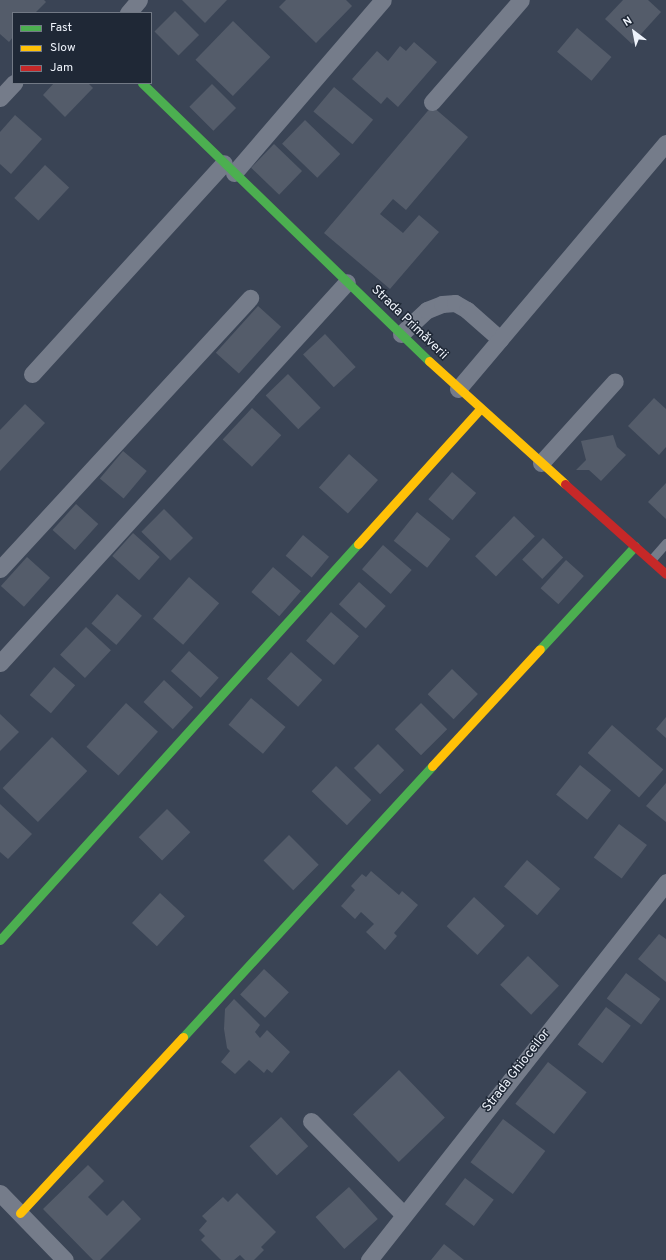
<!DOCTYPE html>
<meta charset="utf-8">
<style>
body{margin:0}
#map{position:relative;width:666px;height:1260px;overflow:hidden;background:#3a4455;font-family:Overpass,sans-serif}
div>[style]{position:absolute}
.building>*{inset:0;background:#545c6a;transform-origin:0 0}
.lane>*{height:9px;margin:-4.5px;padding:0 4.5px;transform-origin:4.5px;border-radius:4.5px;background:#757c8a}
.street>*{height:17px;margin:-8.5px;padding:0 8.5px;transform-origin:8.5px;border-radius:8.5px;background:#757c8a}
.fast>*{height:9px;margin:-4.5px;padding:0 4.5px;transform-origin:4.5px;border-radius:4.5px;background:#4caf50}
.slow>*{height:9px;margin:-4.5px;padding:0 4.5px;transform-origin:4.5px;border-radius:4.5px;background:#ffc107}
.jam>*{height:9px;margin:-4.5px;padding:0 4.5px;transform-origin:4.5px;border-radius:4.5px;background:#c62828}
span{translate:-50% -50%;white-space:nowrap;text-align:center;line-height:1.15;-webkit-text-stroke:3px #1f2836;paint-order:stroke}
.street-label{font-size:13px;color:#eef3fb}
.legend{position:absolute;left:12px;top:12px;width:140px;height:72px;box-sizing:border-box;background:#1f2836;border:1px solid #727985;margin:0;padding:5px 7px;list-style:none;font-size:12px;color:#eef3fb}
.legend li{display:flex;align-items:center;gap:8px;height:20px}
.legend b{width:20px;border:1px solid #727985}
.north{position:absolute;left:614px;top:12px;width:40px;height:40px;-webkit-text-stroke:3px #1f2836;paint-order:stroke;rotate:328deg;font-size:11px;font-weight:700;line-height:16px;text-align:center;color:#eef3fb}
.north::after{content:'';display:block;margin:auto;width:14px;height:18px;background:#eef3fb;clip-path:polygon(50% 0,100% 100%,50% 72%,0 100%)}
</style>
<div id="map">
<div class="building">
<div style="clip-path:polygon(0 0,44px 0,46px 2px,35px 13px,13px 13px,13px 37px,9px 42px,0 34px)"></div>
<div style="clip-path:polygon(182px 0,227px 0,205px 23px)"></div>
<div style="clip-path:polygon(286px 0,346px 0,352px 6px,316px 43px,279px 7px)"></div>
<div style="clip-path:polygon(623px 0,648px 0,661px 12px,632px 44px,605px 19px)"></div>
<div style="left:175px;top:11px;width:34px;height:29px;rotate:45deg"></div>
<div style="left:233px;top:21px;width:52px;height:54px;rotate:44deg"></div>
<div style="left:577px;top:28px;width:45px;height:31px;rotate:40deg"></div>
<div style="clip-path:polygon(414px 42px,437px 62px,398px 107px,387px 97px,381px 104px,352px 79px,377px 51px,388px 61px,400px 46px,406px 51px)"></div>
<div style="clip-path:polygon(54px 83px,88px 83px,93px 88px,65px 117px,43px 95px)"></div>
<div style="left:212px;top:84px;width:34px;height:32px;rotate:45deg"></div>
<div style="left:334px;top:87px;width:51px;height:32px;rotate:40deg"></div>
<div style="clip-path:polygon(432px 106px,468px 137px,406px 210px,393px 199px,380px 214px,403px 233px,419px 215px,439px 232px,390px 289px,324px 233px)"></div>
<div style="clip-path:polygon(15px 115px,42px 139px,11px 174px,0 164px,0 132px)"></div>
<div style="left:305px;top:120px;width:49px;height:33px;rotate:44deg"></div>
<div style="left:274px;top:144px;width:39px;height:33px;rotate:44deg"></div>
<div style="left:45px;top:165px;width:33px;height:45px;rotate:43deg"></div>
<div style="left:258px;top:306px;width:31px;height:63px;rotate:42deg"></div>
<div style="left:325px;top:334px;width:45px;height:30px;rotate:47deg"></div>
<div style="left:288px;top:374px;width:47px;height:31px;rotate:46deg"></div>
<div style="clip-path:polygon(654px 398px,666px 409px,666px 447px,659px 455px,628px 426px)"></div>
<div style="clip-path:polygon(25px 404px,45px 423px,0 471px,0 430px)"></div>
<div style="left:252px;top:408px;width:40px;height:43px;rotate:43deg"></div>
<div style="clip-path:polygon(613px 435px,617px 447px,626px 455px,601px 481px,589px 470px,576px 470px,586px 460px,581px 441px)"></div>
<div style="left:123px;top:451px;width:31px;height:36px;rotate:40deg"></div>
<div style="left:349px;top:454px;width:39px;height:45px;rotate:42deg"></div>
<div style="left:452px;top:472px;width:32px;height:36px;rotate:41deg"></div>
<div style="clip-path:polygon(666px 483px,666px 519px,648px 502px)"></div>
<div style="left:76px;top:504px;width:30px;height:35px;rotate:42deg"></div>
<div style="left:164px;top:509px;width:41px;height:32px;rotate:45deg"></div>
<div style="left:417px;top:512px;width:43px;height:37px;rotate:39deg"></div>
<div style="left:514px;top:516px;width:29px;height:56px;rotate:44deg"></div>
<div style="left:133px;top:533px;width:36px;height:31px;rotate:42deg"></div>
<div style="left:303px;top:535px;width:34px;height:27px;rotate:40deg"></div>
<div style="left:543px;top:538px;width:28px;height:30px;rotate:44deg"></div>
<div style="left:383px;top:545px;width:38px;height:32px;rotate:41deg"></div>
<div style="left:27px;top:557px;width:31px;height:39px;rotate:42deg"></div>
<div style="left:566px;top:560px;width:24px;height:38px;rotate:42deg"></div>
<div style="left:273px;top:567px;width:37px;height:33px;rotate:41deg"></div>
<div style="left:189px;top:577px;width:40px;height:55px;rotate:41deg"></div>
<div style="left:359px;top:582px;width:36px;height:30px;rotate:42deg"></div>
<div style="left:117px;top:594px;width:33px;height:39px;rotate:41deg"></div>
<div style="left:331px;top:612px;width:37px;height:38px;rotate:41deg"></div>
<div style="left:86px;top:627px;width:34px;height:38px;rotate:43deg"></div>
<div style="left:189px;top:651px;width:40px;height:27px;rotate:42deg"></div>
<div style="left:291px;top:652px;width:42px;height:36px;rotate:42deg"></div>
<div style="left:54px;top:667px;width:28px;height:37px;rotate:41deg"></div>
<div style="left:452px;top:669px;width:36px;height:35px;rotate:44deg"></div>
<div style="left:164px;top:680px;width:40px;height:30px;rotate:43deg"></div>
<div style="left:251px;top:698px;width:45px;height:35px;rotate:40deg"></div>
<div style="left:126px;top:703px;width:43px;height:59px;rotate:42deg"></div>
<div style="left:421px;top:703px;width:37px;height:37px;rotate:45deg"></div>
<div style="clip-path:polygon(0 714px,19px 732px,0 751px)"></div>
<div style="clip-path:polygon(666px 717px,666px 738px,656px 729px)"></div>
<div style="left:612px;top:725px;width:68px;height:37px;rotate:41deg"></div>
<div style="left:52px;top:737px;width:49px;height:71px;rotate:44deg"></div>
<div style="left:378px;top:744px;width:37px;height:34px;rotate:45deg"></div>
<div style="left:580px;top:765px;width:40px;height:38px;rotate:39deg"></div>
<div style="left:336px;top:766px;width:49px;height:35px;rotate:44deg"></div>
<div style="clip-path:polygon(666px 783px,666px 822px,646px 806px)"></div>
<div style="clip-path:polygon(0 804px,32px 834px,8px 859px,0 852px)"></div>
<div style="left:167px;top:809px;width:33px;height:40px;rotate:45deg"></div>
<div style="left:619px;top:824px;width:35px;height:42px;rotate:37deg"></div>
<div style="left:289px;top:835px;width:42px;height:36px;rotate:45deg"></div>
<div style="left:527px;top:860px;width:44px;height:35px;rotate:41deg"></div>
<div style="clip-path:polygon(371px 871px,399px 895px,402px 891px,418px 905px,394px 933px,397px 936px,385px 950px,366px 932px,374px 924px,361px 912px,355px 919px,341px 906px,355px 890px,351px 886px,362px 874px,366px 877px)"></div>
<div style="left:160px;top:893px;width:34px;height:41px;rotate:43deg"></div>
<div style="left:474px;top:897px;width:42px;height:40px;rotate:43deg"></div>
<div style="clip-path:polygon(659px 934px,666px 939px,666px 982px,638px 959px)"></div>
<div style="left:528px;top:956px;width:43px;height:40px;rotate:44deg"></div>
<div style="left:264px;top:969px;width:34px;height:35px;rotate:43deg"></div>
<div style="left:626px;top:973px;width:43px;height:32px;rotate:37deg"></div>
<div style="clip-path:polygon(234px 999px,260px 1025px,255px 1032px,260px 1038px,267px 1030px,290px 1052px,272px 1073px,267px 1069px,264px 1073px,249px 1060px,235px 1074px,221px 1062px,230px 1051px,227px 1048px,224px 1029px,225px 1009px)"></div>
<div style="left:606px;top:1007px;width:31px;height:47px;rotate:37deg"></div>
<div style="left:548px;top:1062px;width:49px;height:53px;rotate:38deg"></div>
<div style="left:399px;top:1070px;width:66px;height:64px;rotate:46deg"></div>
<div style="left:281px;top:1117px;width:40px;height:43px;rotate:47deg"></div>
<div style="left:503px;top:1119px;width:53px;height:54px;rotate:37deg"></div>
<div style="clip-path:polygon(88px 1165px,104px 1181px,88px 1197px,107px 1216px,123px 1200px,141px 1219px,100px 1260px,93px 1260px,43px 1209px)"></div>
<div style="left:465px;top:1178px;width:36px;height:33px;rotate:37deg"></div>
<div style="left:349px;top:1187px;width:43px;height:45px;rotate:48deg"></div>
<div style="clip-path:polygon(237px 1193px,276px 1232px,261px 1247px,264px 1250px,254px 1260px,245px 1260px,240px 1255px,234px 1260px,221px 1260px,201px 1240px,205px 1236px,199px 1230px,207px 1221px,202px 1216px,223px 1197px,228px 1202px)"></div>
<div style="clip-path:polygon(444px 1244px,464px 1260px,431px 1260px)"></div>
</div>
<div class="lane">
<div style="left:651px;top:560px;width:23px;rotate:-49deg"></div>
</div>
<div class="street">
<div style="left:128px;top:13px;width:17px;rotate:-50deg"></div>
<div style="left:0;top:98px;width:21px;rotate:-47deg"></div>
<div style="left:432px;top:102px;width:135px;rotate:-48.9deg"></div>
<div style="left:234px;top:173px;width:228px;rotate:-49.3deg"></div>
<div style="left:401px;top:334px;width:35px;rotate:-43deg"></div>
<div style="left:427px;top:310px;width:16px;rotate:-22deg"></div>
<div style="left:442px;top:304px;width:13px;rotate:-4deg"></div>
<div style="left:455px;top:303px;width:14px;rotate:30deg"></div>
<div style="left:467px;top:310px;width:44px;rotate:41.3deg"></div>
<div style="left:32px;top:374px;width:285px;rotate:-47.7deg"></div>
<div style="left:458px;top:389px;width:322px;rotate:-49.8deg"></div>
<div style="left:541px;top:463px;width:110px;rotate:-47.9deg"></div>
<div style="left:0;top:569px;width:369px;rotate:-47.3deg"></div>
<div style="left:0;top:663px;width:515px;rotate:-47.67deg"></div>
<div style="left:311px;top:1121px;width:132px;rotate:45.3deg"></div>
<div style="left:0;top:1193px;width:93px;rotate:45.9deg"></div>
<div style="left:369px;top:1260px;width:481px;rotate:-51.8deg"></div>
</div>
<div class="fast">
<div style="left:142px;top:83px;width:400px;rotate:44.1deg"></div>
<div style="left:540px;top:649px;width:140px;rotate:-47.3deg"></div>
<div style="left:0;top:940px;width:534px;rotate:-47.89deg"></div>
<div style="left:183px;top:1037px;width:368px;rotate:-47.4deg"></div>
</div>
<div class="slow">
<div style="left:429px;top:361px;width:183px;rotate:42.1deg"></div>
<div style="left:358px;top:544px;width:182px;rotate:-47.9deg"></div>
<div style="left:432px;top:766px;width:159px;rotate:-47.3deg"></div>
<div style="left:20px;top:1213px;width:240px;rotate:-47.2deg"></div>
</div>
<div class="jam">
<div style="left:565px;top:484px;width:135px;rotate:41.7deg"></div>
</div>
<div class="street-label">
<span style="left:409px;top:323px;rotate:44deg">Strada Primăverii</span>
<span style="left:517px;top:1071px;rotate:-52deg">Strada Ghioceilor</span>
</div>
<ul class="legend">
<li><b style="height:5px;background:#4caf50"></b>Fast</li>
<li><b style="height:5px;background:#ffc107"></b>Slow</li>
<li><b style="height:5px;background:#c62828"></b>Jam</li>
</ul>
<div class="north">N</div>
</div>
